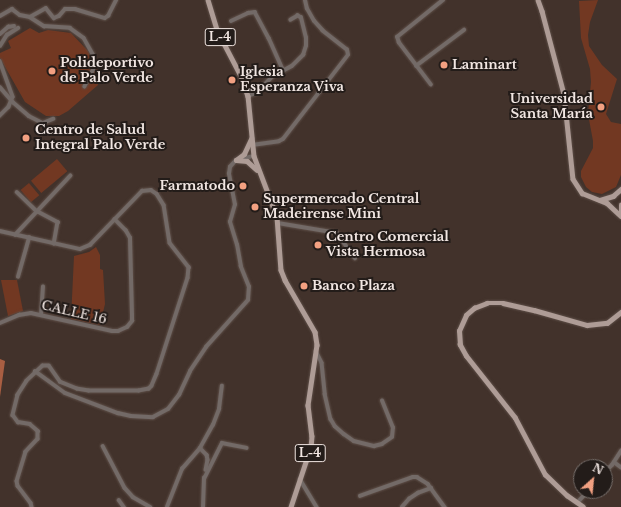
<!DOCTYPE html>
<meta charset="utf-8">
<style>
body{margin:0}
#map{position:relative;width:621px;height:507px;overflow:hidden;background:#42322b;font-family:"Libre Baskerville",serif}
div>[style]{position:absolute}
.green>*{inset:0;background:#723822;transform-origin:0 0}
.water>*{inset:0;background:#a95e42}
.roads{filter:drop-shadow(0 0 1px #5e4f48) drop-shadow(0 0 1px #5e4f48)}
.minor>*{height:3.5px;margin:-1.75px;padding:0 1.75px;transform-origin:1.75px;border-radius:1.75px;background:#736a67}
.major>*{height:4.5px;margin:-2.25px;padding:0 2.25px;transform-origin:2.25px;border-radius:2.25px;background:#ae9c96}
.dots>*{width:11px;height:11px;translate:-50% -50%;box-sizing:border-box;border:2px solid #231c19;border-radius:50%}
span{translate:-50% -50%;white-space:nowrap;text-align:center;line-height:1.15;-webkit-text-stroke:4px #231c19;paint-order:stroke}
.shield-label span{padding:1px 3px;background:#231c19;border:1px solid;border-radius:3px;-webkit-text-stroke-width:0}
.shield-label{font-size:12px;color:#f1e6e2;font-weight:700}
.poi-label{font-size:13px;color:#f1e6e2;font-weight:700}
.left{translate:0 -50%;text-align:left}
.right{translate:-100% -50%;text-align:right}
.street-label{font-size:13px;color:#f1e6e2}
.north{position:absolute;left:573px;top:459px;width:40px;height:40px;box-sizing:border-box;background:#231c19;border:1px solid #756d69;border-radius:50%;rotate:27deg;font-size:11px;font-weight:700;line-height:16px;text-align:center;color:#f1e6e2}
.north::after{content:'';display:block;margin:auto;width:14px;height:18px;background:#f2a081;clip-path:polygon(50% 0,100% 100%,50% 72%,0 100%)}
</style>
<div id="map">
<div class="green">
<div style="clip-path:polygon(598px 0,590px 22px,588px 35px,589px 46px,602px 65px,617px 79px,606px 114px,611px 122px,621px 124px,621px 175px,616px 187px,602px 194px,592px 192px,586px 187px,581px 177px,581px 171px,593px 148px,593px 141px,588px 114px,591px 82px,590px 69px,581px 38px,579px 1px)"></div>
<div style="clip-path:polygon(30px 28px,39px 33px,48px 30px,71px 33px,88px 51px,98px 68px,96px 75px,98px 85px,68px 111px,59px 116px,46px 116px,25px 102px,0 58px,0 53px,11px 48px,8px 41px)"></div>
<div style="left:57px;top:159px;width:16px;height:34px;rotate:50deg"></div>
<div style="left:29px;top:183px;width:16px;height:11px;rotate:50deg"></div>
<div style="clip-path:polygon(96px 247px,100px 255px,100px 269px,103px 270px,105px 304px,100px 325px,71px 319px,74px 256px,89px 252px)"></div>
<div style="clip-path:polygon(1px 280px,17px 280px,23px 311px,8px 316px)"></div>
</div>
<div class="water">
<div style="clip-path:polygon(0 359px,5px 361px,0 397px)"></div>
</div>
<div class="roads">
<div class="minor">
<div style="left:0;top:16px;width:14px;rotate:-30deg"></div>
<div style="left:12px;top:9px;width:10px;rotate:37deg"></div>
<div style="left:20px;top:15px;width:10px;rotate:11deg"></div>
<div style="left:30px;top:17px;width:17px;rotate:33deg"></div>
<div style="left:44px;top:26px;width:26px;rotate:4deg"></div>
<div style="left:70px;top:28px;width:17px;rotate:36deg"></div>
<div style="left:84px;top:38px;width:18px;rotate:61deg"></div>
<div style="left:93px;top:54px;width:13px;rotate:81deg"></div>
<div style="left:95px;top:67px;width:22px;rotate:117deg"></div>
<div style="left:30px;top:17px;width:18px;rotate:-29deg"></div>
<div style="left:46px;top:8px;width:13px;rotate:51deg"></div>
<div style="left:54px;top:18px;width:5px;rotate:-22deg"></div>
<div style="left:59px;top:16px;width:9px;rotate:-49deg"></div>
<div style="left:65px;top:9px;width:10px"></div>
<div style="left:75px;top:9px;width:31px;rotate:17deg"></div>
<div style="left:105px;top:18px;width:4px;rotate:-34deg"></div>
<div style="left:108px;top:16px;width:18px;rotate:-63deg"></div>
<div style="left:231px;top:21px;width:19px;rotate:-25deg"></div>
<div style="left:248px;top:13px;width:7px;rotate:-8deg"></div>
<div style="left:255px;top:12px;width:30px;rotate:62deg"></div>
<div style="left:269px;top:38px;width:35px;rotate:66deg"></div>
<div style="left:0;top:34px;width:11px;rotate:-41deg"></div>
<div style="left:8px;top:27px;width:6px;rotate:-9deg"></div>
<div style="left:0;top:46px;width:13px;rotate:-58deg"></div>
<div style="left:7px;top:35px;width:13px;rotate:-32deg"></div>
<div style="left:0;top:61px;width:38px;rotate:70deg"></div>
<div style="left:13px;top:97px;width:11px;rotate:112deg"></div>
<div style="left:9px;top:107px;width:13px;rotate:135deg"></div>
<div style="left:416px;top:66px;width:60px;rotate:-36.9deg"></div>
<div style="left:431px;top:85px;width:53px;rotate:-127.3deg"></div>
<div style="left:399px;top:43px;width:6px;rotate:-108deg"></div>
<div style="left:397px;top:37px;width:59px;rotate:-38.8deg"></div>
<div style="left:0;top:87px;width:20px;rotate:49deg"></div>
<div style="left:13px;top:102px;width:21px;rotate:41deg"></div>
<div style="left:29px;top:116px;width:16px;rotate:27deg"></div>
<div style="left:43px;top:123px;width:11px;rotate:-22deg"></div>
<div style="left:248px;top:96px;width:9px;rotate:-21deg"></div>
<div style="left:256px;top:93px;width:24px;rotate:-45deg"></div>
<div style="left:273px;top:76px;width:21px;rotate:-28deg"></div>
<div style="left:292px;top:66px;width:16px;rotate:-45deg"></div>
<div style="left:303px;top:55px;width:9px;rotate:-72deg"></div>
<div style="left:306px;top:46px;width:8px;rotate:-90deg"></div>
<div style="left:306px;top:38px;width:21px;rotate:-104deg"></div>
<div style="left:301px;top:18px;width:4px;rotate:-146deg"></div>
<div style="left:298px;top:16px;width:8px;rotate:150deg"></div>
<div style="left:252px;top:145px;width:27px;rotate:-8deg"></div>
<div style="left:279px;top:141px;width:4px;rotate:-27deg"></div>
<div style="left:283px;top:139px;width:106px;rotate:-52.3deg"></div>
<div style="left:348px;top:55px;width:5px;rotate:-101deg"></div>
<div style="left:347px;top:50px;width:31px;rotate:-142deg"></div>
<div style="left:323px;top:31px;width:13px;rotate:-132deg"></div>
<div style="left:314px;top:21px;width:14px;rotate:-120deg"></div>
<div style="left:307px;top:9px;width:9px;rotate:-103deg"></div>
<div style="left:17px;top:192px;width:28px;rotate:44deg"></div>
<div style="left:37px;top:211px;width:24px;rotate:28deg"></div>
<div style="left:58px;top:222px;width:22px;rotate:100deg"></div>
<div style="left:278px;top:223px;width:60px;rotate:9.6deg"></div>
<div style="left:337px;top:233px;width:31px;rotate:54deg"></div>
<div style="left:0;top:231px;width:82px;rotate:12.7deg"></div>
<div style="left:80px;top:249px;width:11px;rotate:-22deg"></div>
<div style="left:90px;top:245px;width:75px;rotate:-46.1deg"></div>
<div style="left:142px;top:191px;width:9px;rotate:-6deg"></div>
<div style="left:151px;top:190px;width:7px;rotate:34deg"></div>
<div style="left:157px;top:194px;width:13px;rotate:58deg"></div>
<div style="left:164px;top:205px;width:38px;rotate:81deg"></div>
<div style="left:170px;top:243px;width:31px;rotate:52deg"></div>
<div style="left:189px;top:267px;width:11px;rotate:95deg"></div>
<div style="left:188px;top:278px;width:101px;rotate:107.9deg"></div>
<div style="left:157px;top:374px;width:13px;rotate:113deg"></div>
<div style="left:152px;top:386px;width:4px;rotate:135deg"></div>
<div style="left:149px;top:389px;width:10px;rotate:169deg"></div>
<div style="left:139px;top:391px;width:50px;rotate:180deg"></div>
<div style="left:89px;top:391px;width:12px;rotate:-171deg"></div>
<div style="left:77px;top:389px;width:18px;rotate:-158deg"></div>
<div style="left:60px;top:382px;width:19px;rotate:-125deg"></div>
<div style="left:49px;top:366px;width:6px;rotate:180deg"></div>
<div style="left:43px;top:366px;width:22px;rotate:137deg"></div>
<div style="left:27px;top:381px;width:17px;rotate:123deg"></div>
<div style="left:18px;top:395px;width:21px;rotate:104deg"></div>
<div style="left:13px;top:415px;width:9px;rotate:54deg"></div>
<div style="left:18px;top:422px;width:12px;rotate:9deg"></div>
<div style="left:30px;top:424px;width:11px;rotate:41deg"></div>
<div style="left:38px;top:431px;width:8px;rotate:90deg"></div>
<div style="left:38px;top:439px;width:18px;rotate:133deg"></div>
<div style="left:26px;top:452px;width:30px;rotate:107deg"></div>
<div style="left:17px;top:481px;width:5px;rotate:79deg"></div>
<div style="left:18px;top:486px;width:21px;rotate:53deg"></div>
<div style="left:31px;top:503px;width:4px;rotate:76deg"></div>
<div style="left:15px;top:235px;width:81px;rotate:-47deg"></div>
<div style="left:18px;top:277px;width:41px;rotate:-74.2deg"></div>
<div style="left:41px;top:315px;width:28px;rotate:-86deg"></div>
<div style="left:0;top:323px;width:21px;rotate:-23deg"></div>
<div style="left:19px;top:315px;width:12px;rotate:-9deg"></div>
<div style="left:31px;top:313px;width:83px;rotate:12.5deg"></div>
<div style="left:112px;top:331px;width:6px"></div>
<div style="left:118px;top:331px;width:10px;rotate:-24deg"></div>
<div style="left:127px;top:327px;width:8px;rotate:-50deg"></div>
<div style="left:132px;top:321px;width:6px;rotate:-90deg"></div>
<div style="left:132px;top:315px;width:77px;rotate:-91.5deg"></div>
<div style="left:130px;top:238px;width:8px;rotate:-120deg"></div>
<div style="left:126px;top:231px;width:16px;rotate:-135deg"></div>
<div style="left:316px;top:351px;width:13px;rotate:63deg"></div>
<div style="left:322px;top:363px;width:31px;rotate:84deg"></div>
<div style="left:325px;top:394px;width:26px;rotate:77deg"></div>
<div style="left:331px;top:419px;width:8px;rotate:60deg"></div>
<div style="left:335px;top:426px;width:12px;rotate:42deg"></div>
<div style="left:344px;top:434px;width:12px;rotate:35deg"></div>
<div style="left:354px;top:441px;width:21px;rotate:14deg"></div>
<div style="left:374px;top:446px;width:8px;rotate:-14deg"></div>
<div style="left:382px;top:444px;width:12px;rotate:-35deg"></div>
<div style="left:392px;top:437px;width:9px;rotate:-84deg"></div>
<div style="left:393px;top:428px;width:29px;rotate:-112deg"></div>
<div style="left:35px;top:371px;width:37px;rotate:36deg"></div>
<div style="left:65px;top:393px;width:57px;rotate:20.7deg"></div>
<div style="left:118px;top:413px;width:13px;rotate:13deg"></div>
<div style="left:131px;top:416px;width:22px;rotate:3deg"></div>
<div style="left:153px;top:417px;width:17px;rotate:-28deg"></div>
<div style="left:168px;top:409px;width:18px;rotate:-52deg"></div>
<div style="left:179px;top:395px;width:26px;rotate:-65deg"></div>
<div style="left:190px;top:371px;width:29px;rotate:-56deg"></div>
<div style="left:206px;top:347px;width:63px;rotate:-48.2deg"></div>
<div style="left:248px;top:300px;width:13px;rotate:-86deg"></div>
<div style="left:249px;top:287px;width:22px;rotate:-112deg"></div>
<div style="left:241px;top:267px;width:22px;rotate:-100deg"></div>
<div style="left:237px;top:245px;width:24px;rotate:-107deg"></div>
<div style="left:230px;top:222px;width:18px;rotate:-74deg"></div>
<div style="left:235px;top:205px;width:32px;rotate:-101deg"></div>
<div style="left:229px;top:174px;width:7px;rotate:-82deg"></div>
<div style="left:230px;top:167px;width:9px;rotate:-49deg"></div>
<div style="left:236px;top:160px;width:18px;rotate:-13deg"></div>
<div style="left:103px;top:446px;width:47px;rotate:62.4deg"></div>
<div style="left:125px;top:488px;width:12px;rotate:48deg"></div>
<div style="left:133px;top:497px;width:20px;rotate:30deg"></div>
<div style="left:200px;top:448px;width:10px;rotate:45deg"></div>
<div style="left:207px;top:455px;width:5px;rotate:79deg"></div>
<div style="left:208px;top:460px;width:10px;rotate:101deg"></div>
<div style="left:614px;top:462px;width:9px;rotate:36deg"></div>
<div style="left:605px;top:472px;width:10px;rotate:-45deg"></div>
<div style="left:612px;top:465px;width:17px;rotate:-57deg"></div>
<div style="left:204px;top:479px;width:40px;rotate:-63.4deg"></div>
<div style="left:222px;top:443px;width:25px;rotate:11deg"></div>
<div style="left:300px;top:479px;width:33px;rotate:59deg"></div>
<div style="left:360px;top:496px;width:56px;rotate:-19.7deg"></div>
<div style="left:413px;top:477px;width:4px"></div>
<div style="left:417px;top:477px;width:13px;rotate:32deg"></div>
<div style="left:428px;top:484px;width:29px;rotate:54deg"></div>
<div style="left:119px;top:500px;width:9px;rotate:54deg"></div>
<div style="left:577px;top:503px;width:16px;rotate:-47deg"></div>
<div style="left:167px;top:507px;width:41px;rotate:-68.5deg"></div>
<div style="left:182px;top:469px;width:28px;rotate:-49deg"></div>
<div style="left:200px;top:448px;width:26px;rotate:-61deg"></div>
<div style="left:213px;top:425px;width:17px;rotate:-69deg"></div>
<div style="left:219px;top:409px;width:23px;rotate:-83deg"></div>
<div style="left:203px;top:507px;width:29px;rotate:-88deg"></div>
<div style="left:402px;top:507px;width:11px;rotate:-49deg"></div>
<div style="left:409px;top:499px;width:11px;rotate:-34deg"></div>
<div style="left:418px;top:493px;width:14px;rotate:-21deg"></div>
</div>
<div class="major">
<div style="left:208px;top:0;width:31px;rotate:73deg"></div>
<div style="left:217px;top:30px;width:54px;rotate:62.5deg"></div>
<div style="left:242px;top:78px;width:19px;rotate:72deg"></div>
<div style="left:248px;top:96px;width:60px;rotate:84.3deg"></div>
<div style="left:254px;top:156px;width:65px;rotate:69.3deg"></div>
<div style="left:277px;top:217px;width:53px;rotate:85.7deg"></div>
<div style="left:281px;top:270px;width:11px;rotate:68deg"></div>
<div style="left:285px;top:280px;width:60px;rotate:60deg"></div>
<div style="left:315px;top:332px;width:13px;rotate:81deg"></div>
<div style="left:317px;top:345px;width:61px;rotate:98.5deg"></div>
<div style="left:308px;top:405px;width:31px;rotate:83deg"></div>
<div style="left:312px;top:436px;width:11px;rotate:95deg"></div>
<div style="left:311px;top:447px;width:63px;rotate:108.4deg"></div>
<div style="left:538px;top:0;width:12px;rotate:70deg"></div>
<div style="left:542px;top:11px;width:86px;rotate:75.2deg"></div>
<div style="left:564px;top:94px;width:85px;rotate:84deg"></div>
<div style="left:573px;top:179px;width:17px;rotate:57deg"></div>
<div style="left:582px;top:193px;width:27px;rotate:22deg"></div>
<div style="left:607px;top:203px;width:19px;rotate:43deg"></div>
<div style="left:236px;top:160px;width:10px;rotate:-37deg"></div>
<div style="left:244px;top:154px;width:17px;rotate:-65deg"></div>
<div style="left:236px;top:160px;width:11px;rotate:5deg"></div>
<div style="left:247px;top:161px;width:13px;rotate:42deg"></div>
<div style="left:600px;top:200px;width:14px;rotate:-17deg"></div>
<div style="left:613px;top:196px;width:11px;rotate:-41deg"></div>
<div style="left:621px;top:215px;width:10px;rotate:-90deg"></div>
<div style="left:583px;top:507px;width:19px;rotate:-145deg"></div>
<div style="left:567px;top:496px;width:30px;rotate:-136deg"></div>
<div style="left:545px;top:475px;width:64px;rotate:-117.8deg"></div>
<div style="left:515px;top:418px;width:79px;rotate:-128.3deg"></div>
<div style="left:466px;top:356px;width:13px;rotate:-119deg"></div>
<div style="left:460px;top:345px;width:14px;rotate:-94deg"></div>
<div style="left:459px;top:331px;width:17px;rotate:-66deg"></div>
<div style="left:466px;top:315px;width:11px;rotate:-41deg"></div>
<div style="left:474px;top:308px;width:14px;rotate:-21deg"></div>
<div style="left:487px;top:303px;width:16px"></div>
<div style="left:503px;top:303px;width:32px;rotate:13deg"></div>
<div style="left:534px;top:310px;width:55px;rotate:15.8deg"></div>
<div style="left:587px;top:325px;width:20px;rotate:-6deg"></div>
<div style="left:607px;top:323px;width:18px;rotate:-38deg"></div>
</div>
</div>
<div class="dots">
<div style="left:444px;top:65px;background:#f2a081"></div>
<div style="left:52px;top:71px;background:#f2a081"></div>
<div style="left:232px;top:80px;background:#f2a081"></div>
<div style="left:601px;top:107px;background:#f2a081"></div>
<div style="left:26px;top:138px;background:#f2a081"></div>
<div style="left:243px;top:186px;background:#f2a081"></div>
<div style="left:255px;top:207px;background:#f2a081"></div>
<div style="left:318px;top:245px;background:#f2a081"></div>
<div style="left:304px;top:286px;background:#f2a081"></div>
</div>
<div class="shield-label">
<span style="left:220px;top:37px">L-4</span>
<span style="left:310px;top:453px">L-4</span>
</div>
<div class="poi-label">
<span class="left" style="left:60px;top:71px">Polideportivo<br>de Palo Verde</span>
<span class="left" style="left:452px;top:65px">Laminart</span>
<span class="left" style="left:240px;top:80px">Iglesia<br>Esperanza Viva</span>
<span class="right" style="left:593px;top:107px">Universidad<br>Santa María</span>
<span class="left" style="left:35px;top:138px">Centro de Salud<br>Integral Palo Verde</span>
<span class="right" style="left:235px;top:186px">Farmatodo</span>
<span class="left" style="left:263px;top:207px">Supermercado Central<br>Madeirense Mini</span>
<span class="left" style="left:326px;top:245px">Centro Comercial<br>Vista Hermosa</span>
<span class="left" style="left:312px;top:286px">Banco Plaza</span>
</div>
<div class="street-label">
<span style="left:74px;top:313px;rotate:13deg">CALLE 16</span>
</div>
<div class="north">N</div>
</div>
